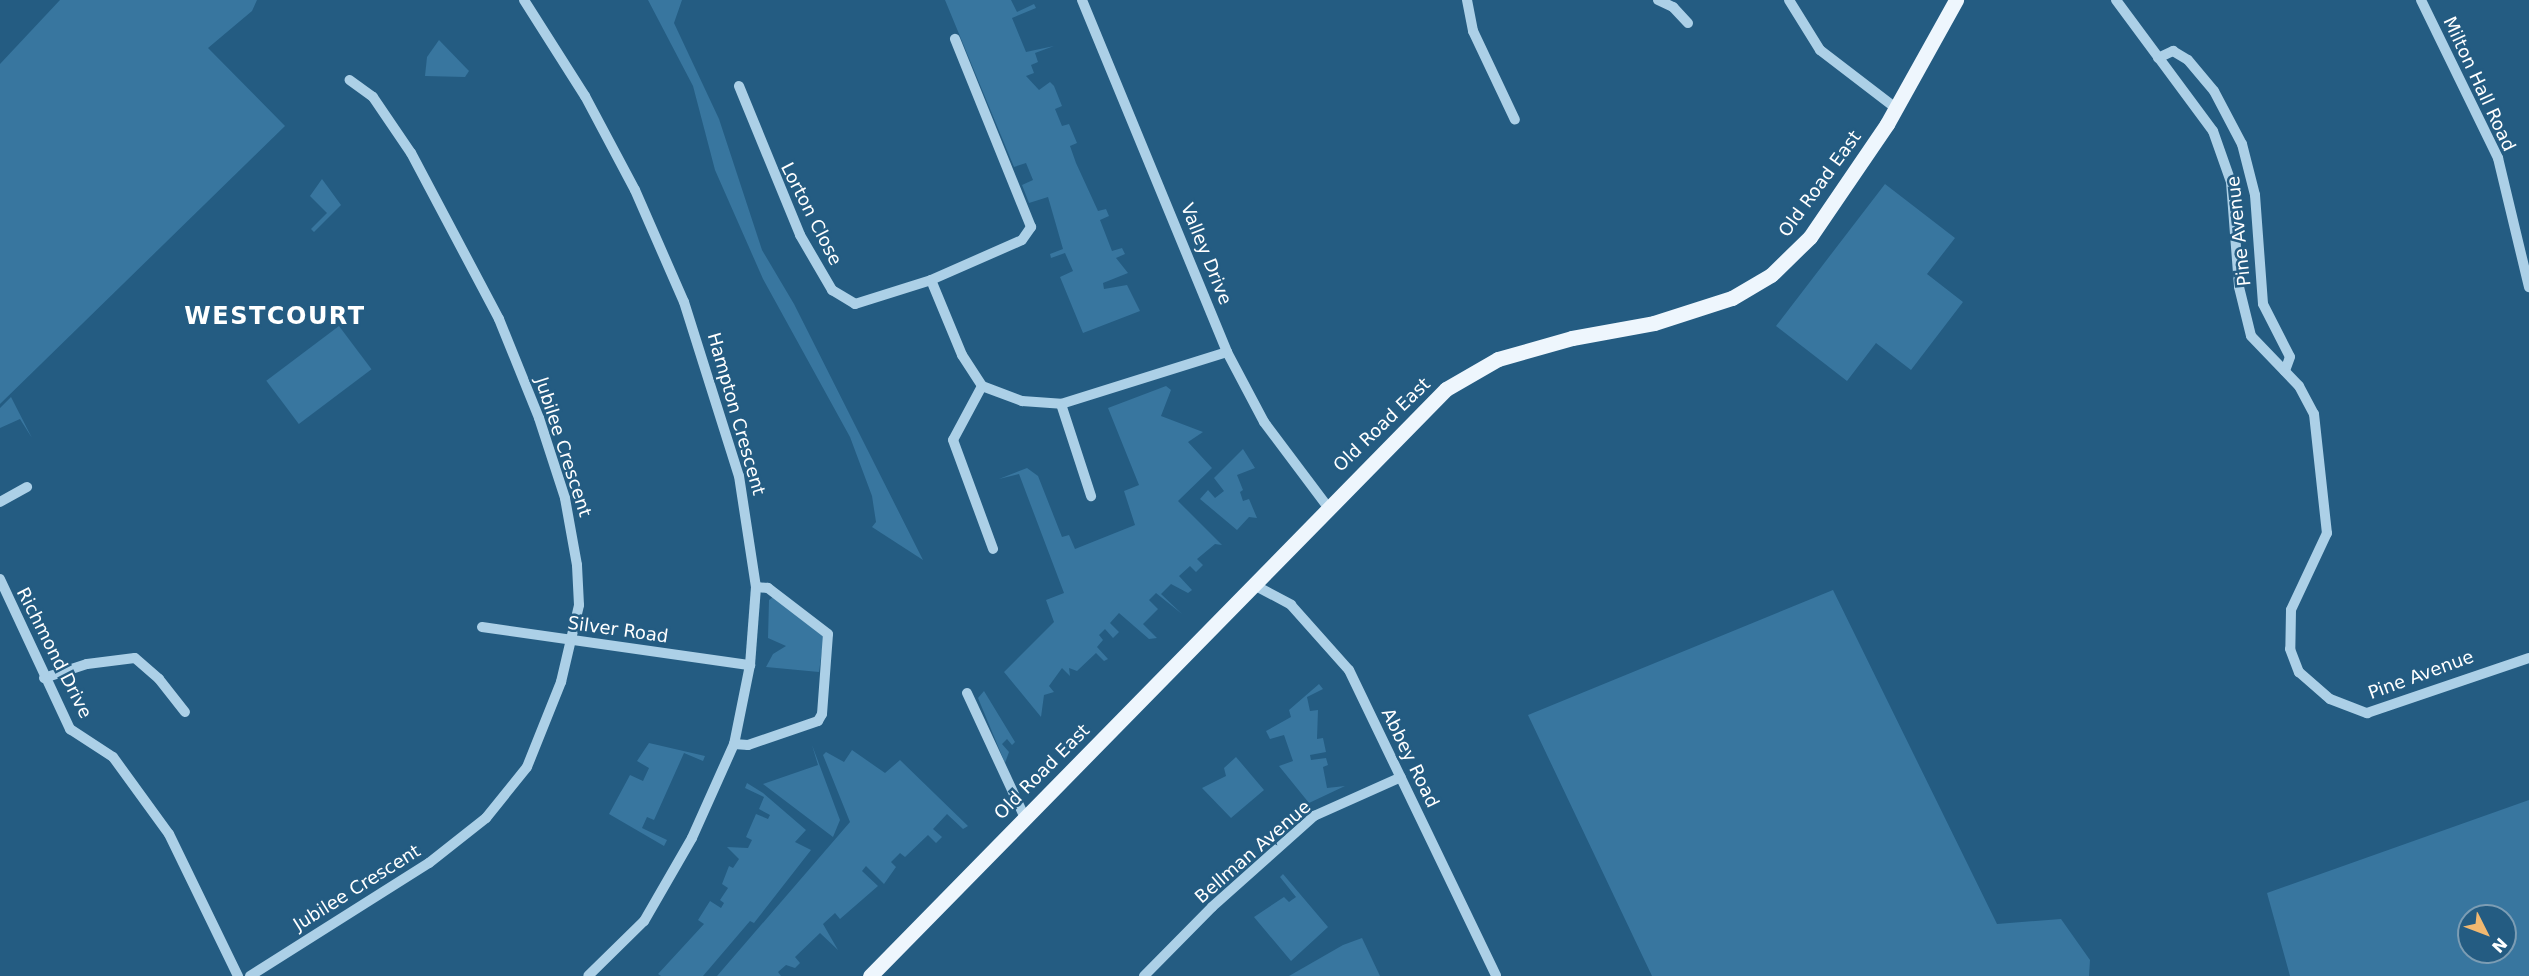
<!DOCTYPE html>
<style>
body{margin:0}
#map{position:relative;width:2529px;height:976px;overflow:hidden;background:#245c82;font-family:"DejaVu Sans",sans-serif}
div>[style]{position:absolute}
.green>*{inset:0;background:#38769f;transform-origin:0 0}
.minor>*{height:10px;margin:-5px;padding:0 5px;transform-origin:5px;border-radius:5px;background:#acd0e7}
.major>*{height:15px;margin:-7.5px;padding:0 7.5px;transform-origin:7.5px;border-radius:7.5px;background:#eef6fd}
span{translate:-50% -50%;white-space:nowrap;text-align:center;line-height:1.15;-webkit-text-stroke:5px #245c82;paint-order:stroke}
.street-label{font-size:18px;color:#fff}
.district-label{font-size:24px;color:#fff;font-weight:700;letter-spacing:1.5px}
.north{position:absolute;left:2457px;top:904px;width:60px;height:60px;box-sizing:border-box;background:#245c82;border:2px solid #7c9db4;border-radius:50%;rotate:132deg;font-size:16px;font-weight:700;line-height:24px;text-align:center;color:#fff}
.north::after{content:'';display:block;margin:auto;width:21px;height:27px;background:#f1b870;clip-path:polygon(50% 0,100% 100%,50% 72%,0 100%)}
</style>
<div id="map">
<div class="green">
<div style="clip-path:polygon(60px 0,257px 0,252px 11px,208px 48px,285px 126px,0 404px,0 64px)"></div>
<div style="clip-path:polygon(648px 0,682px 0,674px 23px,719px 119px,762px 250px,794px 304px,923px 560px,872px 527px,876px 522px,872px 496px,850px 437px,763px 279px,715px 170px,693px 86px)"></div>
<div style="clip-path:polygon(945px 0,1011px 0,1017px 12px,1034px 4px,1036px 8px,1012px 18px,1026px 52px,1054px 46px,1035px 53px,1038px 62px,1031px 65px,1034px 73px,1026px 76px,1039px 90px,1050px 82px,1054px 86px,1062px 106px,1055px 109px,1062px 126px,1069px 124px,1077px 143px,1070px 146px,1076px 163px,1098px 211px,1106px 209px,1109px 216px,1100px 220px,1112px 251px,1122px 248px,1125px 254px,1116px 258px,1128px 273px,1103px 283px,1104px 289px,1127px 285px,1140px 311px,1083px 333px,1060px 277px,1073px 271px,1065px 253px,1051px 258px,1050px 254px,1063px 249px,1048px 197px,1029px 203px,1022px 185px,1033px 180px,1026px 163px,1014px 167px)"></div>
<div style="clip-path:polygon(439px 40px,469px 71px,465px 77px,425px 76px,427px 57px)"></div>
<div style="clip-path:polygon(322px 179px,341px 205px,314px 232px,311px 229px,327px 213px,310px 196px)"></div>
<div style="clip-path:polygon(1885px 184px,1955px 238px,1927px 274px,1963px 302px,1911px 370px,1876px 343px,1847px 381px,1776px 326px)"></div>
<div style="left:339px;top:326px;width:54px;height:91px;rotate:53deg"></div>
<div style="clip-path:polygon(1166px 386px,1171px 390px,1161px 416px,1203px 432px,1188px 442px,1212px 468px,1178px 501px,1222px 545px,1215px 544px,1197px 559px,1203px 565px,1196px 572px,1190px 566px,1179px 576px,1192px 590px,1188px 593px,1171px 584px,1161px 594px,1182px 614px,1156px 593px,1149px 600px,1158px 609px,1143px 624px,1157px 638px,1149px 639px,1119px 613px,1110px 623px,1119px 632px,1113px 638px,1105px 629px,1099px 635px,1103px 640px,1097px 647px,1108px 659px,1104px 661px,1096px 653px,1077px 671px,1069px 668px,1070px 676px,1062px 668px,1049px 686px,1054px 692px,1044px 695px,1041px 717px,1004px 672px,1054px 622px,1046px 600px,1064px 593px,1019px 474px,999px 479px,1027px 468px,1038px 476px,1062px 537px,1069px 535px,1075px 549px,1135px 525px,1124px 491px,1139px 485px,1108px 408px)"></div>
<div style="clip-path:polygon(11px 397px,32px 438px,20px 419px,0 428px,0 408px)"></div>
<div style="clip-path:polygon(1243px 449px,1255px 468px,1237px 475px,1243px 490px,1240px 492px,1243px 501px,1249px 499px,1257px 518px,1249px 517px,1237px 530px,1200px 499px,1208px 490px,1215px 498px,1224px 491px,1214px 478px)"></div>
<div style="clip-path:polygon(1833px 590px,1997px 924px,2061px 919px,2090px 960px,2089px 976px,1652px 976px,1528px 715px)"></div>
<div style="clip-path:polygon(773px 597px,824px 636px,819px 672px,766px 667px,773px 654px,786px 646px,768px 638px,769px 600px)"></div>
<div style="clip-path:polygon(1319px 684px,1323px 689px,1307px 697px,1310px 711px,1318px 710px,1317px 739px,1323px 738px,1326px 752px,1310px 755px,1311px 760px,1326px 758px,1328px 765px,1323px 767px,1327px 788px,1345px 786px,1309px 803px,1279px 766px,1293px 761px,1284px 735px,1270px 739px,1266px 731px,1291px 717px,1289px 710px)"></div>
<div style="clip-path:polygon(984px 691px,1015px 742px,1012px 745px,1007px 739px,1002px 744px,1009px 752px,1005px 763px,978px 698px)"></div>
<div style="clip-path:polygon(649px 743px,705px 756px,703px 761px,684px 753px,654px 820px,647px 817px,642px 828px,667px 840px,664px 846px,609px 814px,630px 775px,643px 781px,649px 768px,637px 761px)"></div>
<div style="clip-path:polygon(812px 745px,840px 820px,833px 837px,763px 784px,818px 765px)"></div>
<div style="clip-path:polygon(852px 750px,885px 773px,900px 760px,968px 826px,963px 829px,947px 814px,933px 829px,942px 837px,936px 843px,928px 835px,905px 857px,900px 853px,891px 862px,896px 867px,884px 884px,866px 866px,862px 871px,878px 886px,840px 919px,835px 913px,823px 924px,838px 950px,820px 933px,795px 957px,800px 963px,795px 968px,786px 965px,778px 972px,781px 976px,717px 976px,850px 822px,823px 755px,826px 752px,844px 762px)"></div>
<div style="clip-path:polygon(1236px 757px,1264px 790px,1231px 818px,1202px 788px,1226px 776px,1224px 768px)"></div>
<div style="clip-path:polygon(747px 783px,763px 793px,806px 830px,795px 842px,811px 850px,754px 923px,750px 921px,703px 976px,661px 976px,658px 974px,704px 924px,698px 920px,710px 901px,721px 908px,724px 903px,720px 900px,728px 888px,722px 884px,729px 866px,733px 868px,739px 859px,727px 847px,748px 848px,752px 840px,746px 837px,756px 814px,768px 819px,770px 815px,759px 809px,764px 797px,745px 788px)"></div>
<div style="clip-path:polygon(evenodd,2529px 800px,2529px 976px,2290px 976px,2267px 893px,2529px 800px,2469px 916px,2505px 916px,2505px 952px,2469px 952px,2469px 916px)"></div>
<div style="clip-path:polygon(1283px 874px,1328px 927px,1291px 961px,1254px 917px,1284px 897px,1289px 902px,1296px 897px,1280px 877px)"></div>
<div style="clip-path:polygon(1362px 938px,1380px 976px,1289px 976px,1343px 945px)"></div>
</div>
<div class="minor">
<div style="left:524px;top:0;width:114px;rotate:57.6deg"></div>
<div style="left:585px;top:96px;width:106px;rotate:62deg"></div>
<div style="left:635px;top:190px;width:122px;rotate:66.4deg"></div>
<div style="left:684px;top:302px;width:182px;rotate:72.5deg"></div>
<div style="left:739px;top:476px;width:112px;rotate:81.3deg"></div>
<div style="left:756px;top:587px;width:78px;rotate:94.4deg"></div>
<div style="left:750px;top:665px;width:81px;rotate:101.4deg"></div>
<div style="left:734px;top:744px;width:103px;rotate:114.1deg"></div>
<div style="left:692px;top:838px;width:96px;rotate:120deg"></div>
<div style="left:644px;top:921px;width:78px;rotate:135.5deg"></div>
<div style="left:1082px;top:0;width:381px;rotate:67.6deg"></div>
<div style="left:1227px;top:352px;width:79px;rotate:62.1deg"></div>
<div style="left:1264px;top:422px;width:105px;rotate:53.1deg"></div>
<div style="left:1467px;top:0;width:32px;rotate:79deg"></div>
<div style="left:1473px;top:31px;width:98px;rotate:64.7deg"></div>
<div style="left:1658px;top:0;width:17px;rotate:25deg"></div>
<div style="left:1673px;top:7px;width:22px;rotate:47deg"></div>
<div style="left:1789px;top:0;width:59px;rotate:58.2deg"></div>
<div style="left:1820px;top:50px;width:97px;rotate:37.5deg"></div>
<div style="left:2116px;top:0;width:163px;rotate:53.5deg"></div>
<div style="left:2213px;top:131px;width:54px;rotate:70.6deg"></div>
<div style="left:2231px;top:182px;width:105px;rotate:85.6deg"></div>
<div style="left:2239px;top:287px;width:50px;rotate:76.2deg"></div>
<div style="left:2251px;top:336px;width:69px;rotate:46.2deg"></div>
<div style="left:2299px;top:386px;width:32px;rotate:62deg"></div>
<div style="left:2314px;top:414px;width:120px;rotate:83.8deg"></div>
<div style="left:2327px;top:533px;width:85px;rotate:115.1deg"></div>
<div style="left:2291px;top:610px;width:39px;rotate:91deg"></div>
<div style="left:2290px;top:649px;width:25px;rotate:69deg"></div>
<div style="left:2299px;top:672px;width:41px;rotate:41.1deg"></div>
<div style="left:2330px;top:699px;width:40px;rotate:21deg"></div>
<div style="left:2367px;top:713px;width:171px;rotate:-18.8deg"></div>
<div style="left:2421px;top:0;width:176px;rotate:64deg"></div>
<div style="left:2498px;top:158px;width:133px;rotate:76.5deg"></div>
<div style="left:2158px;top:58px;width:17px;rotate:-25deg"></div>
<div style="left:2173px;top:51px;width:17px;rotate:31deg"></div>
<div style="left:2188px;top:60px;width:40px;rotate:50deg"></div>
<div style="left:2214px;top:91px;width:60px;rotate:62.2deg"></div>
<div style="left:2242px;top:144px;width:53px;rotate:75.7deg"></div>
<div style="left:2255px;top:195px;width:109px;rotate:85.8deg"></div>
<div style="left:2263px;top:304px;width:59px;rotate:63deg"></div>
<div style="left:2290px;top:357px;width:15px;rotate:110deg"></div>
<div style="left:739px;top:86px;width:161px;rotate:67.7deg"></div>
<div style="left:800px;top:235px;width:64px;rotate:59.8deg"></div>
<div style="left:832px;top:290px;width:27px;rotate:31deg"></div>
<div style="left:855px;top:304px;width:80px;rotate:-17.5deg"></div>
<div style="left:931px;top:280px;width:81px;rotate:67.5deg"></div>
<div style="left:962px;top:355px;width:37px;rotate:57deg"></div>
<div style="left:982px;top:386px;width:61px;rotate:118.2deg"></div>
<div style="left:953px;top:440px;width:116px;rotate:69.8deg"></div>
<div style="left:931px;top:280px;width:99px;rotate:-23.7deg"></div>
<div style="left:1022px;top:240px;width:16px;rotate:-55deg"></div>
<div style="left:1031px;top:227px;width:203px;rotate:-112deg"></div>
<div style="left:982px;top:386px;width:43px;rotate:20.6deg"></div>
<div style="left:1022px;top:401px;width:39px;rotate:4deg"></div>
<div style="left:1061px;top:404px;width:174px;rotate:-17.4deg"></div>
<div style="left:1061px;top:404px;width:97px;rotate:71.9deg"></div>
<div style="left:0;top:502px;width:31px;rotate:-29deg"></div>
<div style="left:0;top:579px;width:166px;rotate:65deg"></div>
<div style="left:70px;top:729px;width:51px;rotate:33.1deg"></div>
<div style="left:113px;top:757px;width:95px;rotate:54deg"></div>
<div style="left:169px;top:834px;width:158px;rotate:64.1deg"></div>
<div style="left:1256px;top:586px;width:40px;rotate:28deg"></div>
<div style="left:1291px;top:605px;width:87px;rotate:48.3deg"></div>
<div style="left:1349px;top:670px;width:339px;rotate:64.3deg"></div>
<div style="left:482px;top:627px;width:271px;rotate:8.1deg"></div>
<div style="left:44px;top:678px;width:45px;rotate:-18deg"></div>
<div style="left:87px;top:664px;width:48px;rotate:-7.1deg"></div>
<div style="left:135px;top:658px;width:32px;rotate:41deg"></div>
<div style="left:159px;top:679px;width:42px;rotate:51.8deg"></div>
<div style="left:967px;top:693px;width:136px;rotate:65.1deg"></div>
<div style="left:734px;top:744px;width:14px;rotate:4deg"></div>
<div style="left:748px;top:745px;width:74px;rotate:-18.9deg"></div>
<div style="left:818px;top:721px;width:8px;rotate:-60deg"></div>
<div style="left:822px;top:714px;width:80px;rotate:-85.7deg"></div>
<div style="left:828px;top:634px;width:76px;rotate:-142.5deg"></div>
<div style="left:768px;top:588px;width:12px;rotate:-175deg"></div>
<div style="left:250px;top:976px;width:212px;rotate:-32.3deg"></div>
<div style="left:429px;top:863px;width:73px;rotate:-38.3deg"></div>
<div style="left:486px;top:818px;width:65px;rotate:-51.2deg"></div>
<div style="left:527px;top:767px;width:92px;rotate:-68.2deg"></div>
<div style="left:561px;top:682px;width:79px;rotate:-76.8deg"></div>
<div style="left:579px;top:605px;width:40px;rotate:-92.9deg"></div>
<div style="left:577px;top:565px;width:68px;rotate:-100.2deg"></div>
<div style="left:565px;top:498px;width:84px;rotate:-108deg"></div>
<div style="left:539px;top:418px;width:107px;rotate:-112deg"></div>
<div style="left:499px;top:319px;width:188px;rotate:-117.9deg"></div>
<div style="left:411px;top:153px;width:68px;rotate:-124.2deg"></div>
<div style="left:373px;top:97px;width:29px;rotate:-144deg"></div>
<div style="left:1144px;top:976px;width:97px;rotate:-45.4deg"></div>
<div style="left:1212px;top:907px;width:137px;rotate:-41.7deg"></div>
<div style="left:1314px;top:816px;width:95px;rotate:-24.1deg"></div>
</div>
<div class="major">
<div style="left:870px;top:976px;width:822px;rotate:-45.54deg"></div>
<div style="left:1446px;top:389px;width:60px;rotate:-30deg"></div>
<div style="left:1498px;top:359px;width:77px;rotate:-15.8deg"></div>
<div style="left:1572px;top:338px;width:83px;rotate:-10.4deg"></div>
<div style="left:1654px;top:323px;width:82px;rotate:-17.8deg"></div>
<div style="left:1732px;top:298px;width:45px;rotate:-30.5deg"></div>
<div style="left:1771px;top:275px;width:54px;rotate:-44.3deg"></div>
<div style="left:1810px;top:237px;width:137px;rotate:-55.7deg"></div>
<div style="left:1887px;top:124px;width:142px;rotate:-60.9deg"></div>
</div>
<div class="street-label">
<span style="left:2479px;top:84px;rotate:65deg">Milton Hall Road</span>
<span style="left:1820px;top:184px;rotate:-54deg">Old Road East</span>
<span style="left:811px;top:214px;rotate:63deg">Lorton Close</span>
<span style="left:2239px;top:231px;rotate:-96deg">Pine Avenue</span>
<span style="left:1206px;top:254px;rotate:68deg">Valley Drive</span>
<span style="left:736px;top:414px;rotate:74deg">Hampton Crescent</span>
<span style="left:1382px;top:425px;rotate:-44deg">Old Road East</span>
<span style="left:563px;top:447px;rotate:72deg">Jubilee Crescent</span>
<span style="left:618px;top:630px;rotate:8deg">Silver Road</span>
<span style="left:54px;top:653px;rotate:63deg">Richmond Drive</span>
<span style="left:2421px;top:675px;rotate:-20deg">Pine Avenue</span>
<span style="left:1410px;top:758px;rotate:64deg">Abbey Road</span>
<span style="left:1042px;top:772px;rotate:-45deg">Old Road East</span>
<span style="left:1253px;top:852px;rotate:-41deg">Bellman Avenue</span>
<span style="left:357px;top:888px;rotate:-32deg">Jubilee Crescent</span>
</div>
<div class="district-label">
<span style="left:275px;top:317px">WESTCOURT</span>
</div>
<div class="north">N</div>
</div>
